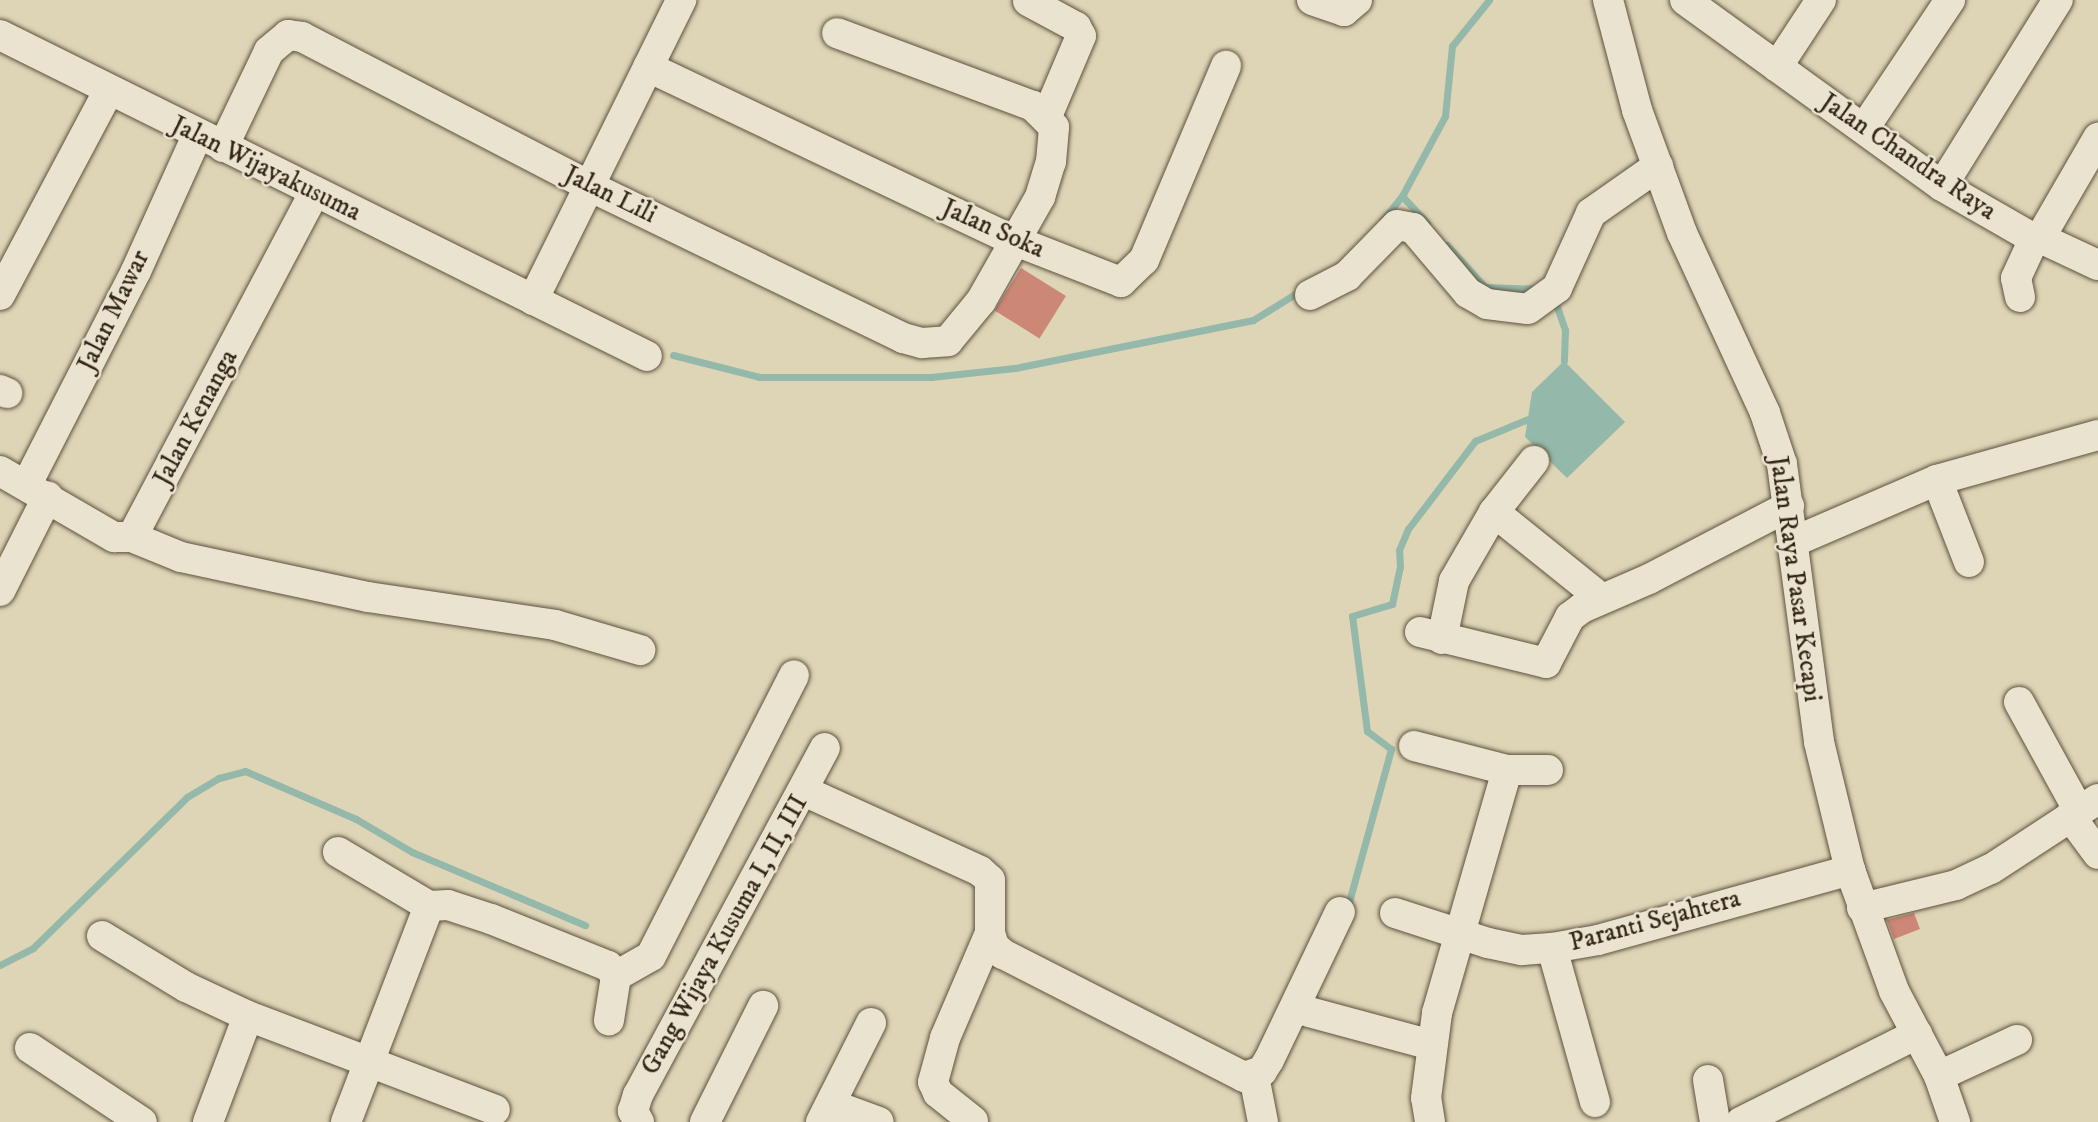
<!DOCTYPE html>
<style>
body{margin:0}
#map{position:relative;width:2098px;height:1122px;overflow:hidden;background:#ded4b6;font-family:"IM FELL DW Pica",serif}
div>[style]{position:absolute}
.water>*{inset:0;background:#94b8aa}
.stream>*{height:7px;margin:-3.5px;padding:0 3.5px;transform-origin:3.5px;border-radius:3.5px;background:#94b8aa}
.building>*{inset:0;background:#cd8777;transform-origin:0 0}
.roads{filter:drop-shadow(0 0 2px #5e523e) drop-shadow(0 0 2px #5e523e)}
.minor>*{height:30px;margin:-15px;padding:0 15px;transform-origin:15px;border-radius:15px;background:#eae3d0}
span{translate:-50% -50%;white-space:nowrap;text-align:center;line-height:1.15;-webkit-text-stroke:5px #eae3d0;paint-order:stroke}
.street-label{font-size:26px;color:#342616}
</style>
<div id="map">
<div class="water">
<div style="clip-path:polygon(1564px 361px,1625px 422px,1567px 478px,1525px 437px,1532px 392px)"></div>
</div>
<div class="stream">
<div style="left:1402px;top:196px;width:37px;rotate:47deg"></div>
<div style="left:1383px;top:220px;width:31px;rotate:-52deg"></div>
<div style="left:1402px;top:196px;width:91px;rotate:-61.7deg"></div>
<div style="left:1445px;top:116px;width:70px;rotate:-84.3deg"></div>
<div style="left:1452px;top:46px;width:59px;rotate:-51.2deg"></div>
<div style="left:1447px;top:245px;width:57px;rotate:47.9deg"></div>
<div style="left:1485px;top:287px;width:57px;rotate:2deg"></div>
<div style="left:1554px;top:298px;width:34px;rotate:71deg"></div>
<div style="left:1565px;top:330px;width:31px;rotate:92deg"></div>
<div style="left:673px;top:355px;width:89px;rotate:14.3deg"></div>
<div style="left:759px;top:377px;width:172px"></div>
<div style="left:931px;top:377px;width:84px;rotate:-6.1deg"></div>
<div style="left:1015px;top:368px;width:243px;rotate:-11.4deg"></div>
<div style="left:1253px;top:320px;width:59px;rotate:-31.8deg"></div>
<div style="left:1347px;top:909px;width:166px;rotate:-74.6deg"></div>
<div style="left:1391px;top:749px;width:30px;rotate:-143deg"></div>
<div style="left:1367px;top:731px;width:116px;rotate:-97.4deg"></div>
<div style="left:1352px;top:616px;width:42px;rotate:-16.7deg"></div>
<div style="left:1392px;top:604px;width:38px;rotate:-78deg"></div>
<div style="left:1400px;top:567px;width:17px;rotate:-93deg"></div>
<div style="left:1399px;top:550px;width:23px;rotate:-67deg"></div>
<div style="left:1408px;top:529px;width:111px;rotate:-52.7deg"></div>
<div style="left:1475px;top:441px;width:57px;rotate:-22.5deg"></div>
<div style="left:0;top:965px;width:37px;rotate:-27deg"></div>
<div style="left:33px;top:948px;width:216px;rotate:-44.4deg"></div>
<div style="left:187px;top:797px;width:37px;rotate:-31deg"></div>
<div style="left:219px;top:778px;width:27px;rotate:-15deg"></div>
<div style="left:245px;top:771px;width:121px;rotate:23.4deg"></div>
<div style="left:356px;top:819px;width:65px;rotate:30.5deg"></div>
<div style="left:412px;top:852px;width:188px;rotate:22.9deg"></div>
</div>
<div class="building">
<div style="left:1021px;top:268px;width:53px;height:50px;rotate:32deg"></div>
<div style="clip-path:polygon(1914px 913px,1920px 929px,1894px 939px,1887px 920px)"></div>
</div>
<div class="roads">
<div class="minor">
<div style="left:1312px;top:0;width:34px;rotate:19deg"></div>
<div style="left:1344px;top:11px;width:17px;rotate:-40deg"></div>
<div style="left:1608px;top:0;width:114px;rotate:75.2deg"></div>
<div style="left:1637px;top:110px;width:131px;rotate:69.9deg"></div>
<div style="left:1682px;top:233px;width:198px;rotate:65.2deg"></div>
<div style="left:1765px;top:413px;width:54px;rotate:71.6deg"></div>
<div style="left:1782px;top:464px;width:280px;rotate:82.4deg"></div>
<div style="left:1819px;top:742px;width:132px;rotate:76.4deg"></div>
<div style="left:1850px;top:870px;width:129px;rotate:70deg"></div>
<div style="left:1894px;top:991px;width:96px;rotate:62.1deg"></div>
<div style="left:1939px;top:1076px;width:49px;rotate:70.8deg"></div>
<div style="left:1685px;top:0;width:317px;rotate:35.9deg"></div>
<div style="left:1942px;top:186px;width:106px;rotate:29.9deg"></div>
<div style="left:1028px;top:1px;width:55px;rotate:28.4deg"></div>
<div style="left:1076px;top:27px;width:10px;rotate:61deg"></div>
<div style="left:1081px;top:36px;width:87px;rotate:113deg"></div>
<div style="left:0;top:35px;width:722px;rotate:26.39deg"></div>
<div style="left:648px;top:67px;width:404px;rotate:25.4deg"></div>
<div style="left:1013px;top:240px;width:116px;rotate:21.3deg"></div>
<div style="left:1121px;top:282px;width:32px;rotate:-44deg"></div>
<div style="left:1144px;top:260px;width:211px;rotate:-67.1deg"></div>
<div style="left:1777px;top:67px;width:80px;rotate:-56.7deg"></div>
<div style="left:1865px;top:127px;width:153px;rotate:-56.2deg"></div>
<div style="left:223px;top:147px;width:106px;rotate:-64.4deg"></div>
<div style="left:269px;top:51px;width:25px;rotate:-40deg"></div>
<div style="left:288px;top:35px;width:14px;rotate:8deg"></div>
<div style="left:302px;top:37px;width:323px;rotate:27.4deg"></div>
<div style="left:589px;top:186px;width:349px;rotate:25.8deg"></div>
<div style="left:903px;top:338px;width:20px;rotate:15deg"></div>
<div style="left:922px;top:343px;width:26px;rotate:-4deg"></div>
<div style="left:948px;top:341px;width:52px;rotate:-50.5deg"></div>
<div style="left:981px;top:301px;width:120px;rotate:-60.4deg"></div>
<div style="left:1040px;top:197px;width:37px;rotate:-73deg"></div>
<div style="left:1051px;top:162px;width:35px;rotate:-85deg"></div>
<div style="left:1054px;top:127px;width:30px;rotate:-135deg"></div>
<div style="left:1033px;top:106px;width:209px;rotate:-159.6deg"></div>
<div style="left:1942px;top:186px;width:219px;rotate:-58.1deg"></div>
<div style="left:2040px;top:238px;width:64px;rotate:25deg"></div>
<div style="left:2034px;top:239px;width:6px;rotate:-9deg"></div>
<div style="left:2040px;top:238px;width:116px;rotate:-59.9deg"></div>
<div style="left:0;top:295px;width:232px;rotate:-62deg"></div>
<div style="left:1310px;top:295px;width:42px;rotate:-27.2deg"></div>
<div style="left:1347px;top:276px;width:71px;rotate:-45.6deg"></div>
<div style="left:1397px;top:225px;width:16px;rotate:11deg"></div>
<div style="left:1413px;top:228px;width:85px;rotate:49.8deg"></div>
<div style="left:1468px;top:293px;width:22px;rotate:30deg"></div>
<div style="left:1487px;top:304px;width:41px;rotate:7deg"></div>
<div style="left:1528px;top:309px;width:36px;rotate:-36deg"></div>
<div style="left:1557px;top:288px;width:82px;rotate:-65.6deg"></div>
<div style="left:1591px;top:213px;width:82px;rotate:-35deg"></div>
<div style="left:2020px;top:297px;width:19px;rotate:-102deg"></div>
<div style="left:2016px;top:278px;width:43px;rotate:-65.2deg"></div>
<div style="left:533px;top:300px;width:335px;rotate:-63.7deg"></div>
<div style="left:0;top:390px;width:8px;rotate:23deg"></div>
<div style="left:0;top:471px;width:132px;rotate:30.1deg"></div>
<div style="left:114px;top:537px;width:18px"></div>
<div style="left:132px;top:537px;width:391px;rotate:-62.1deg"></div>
<div style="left:1937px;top:480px;width:88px;rotate:68.7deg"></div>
<div style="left:27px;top:484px;width:239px;rotate:-62.9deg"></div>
<div style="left:136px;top:271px;width:148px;rotate:-65.7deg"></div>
<div style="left:1494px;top:512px;width:65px;rotate:-51.9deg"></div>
<div style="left:132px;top:537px;width:53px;rotate:22.2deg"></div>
<div style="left:181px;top:557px;width:191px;rotate:12.1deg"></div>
<div style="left:368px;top:597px;width:189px;rotate:8.5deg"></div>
<div style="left:555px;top:625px;width:89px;rotate:16.4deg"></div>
<div style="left:1793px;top:542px;width:157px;rotate:-23.3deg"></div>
<div style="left:1937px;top:480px;width:167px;rotate:-15.6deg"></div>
<div style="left:0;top:591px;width:106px;rotate:-63.2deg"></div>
<div style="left:1420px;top:632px;width:130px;rotate:13.8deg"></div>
<div style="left:1546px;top:663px;width:52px;rotate:-62.4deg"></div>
<div style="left:1570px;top:617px;width:15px;rotate:-37deg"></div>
<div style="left:1582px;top:608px;width:73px;rotate:-23.4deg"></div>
<div style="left:1649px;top:579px;width:158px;rotate:-27.5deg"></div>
<div style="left:1442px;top:639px;width:59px;rotate:-78.3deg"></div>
<div style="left:1454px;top:581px;width:80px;rotate:-59.9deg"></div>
<div style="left:1494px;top:512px;width:137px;rotate:38.8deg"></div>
<div style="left:2019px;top:702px;width:124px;rotate:61.2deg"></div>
<div style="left:1414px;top:746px;width:96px;rotate:14.5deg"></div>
<div style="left:804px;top:791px;width:193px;rotate:24.4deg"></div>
<div style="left:980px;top:871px;width:13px;rotate:42deg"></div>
<div style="left:990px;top:880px;width:53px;rotate:90deg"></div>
<div style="left:990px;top:933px;width:14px;rotate:73deg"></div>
<div style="left:994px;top:946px;width:12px;rotate:42deg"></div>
<div style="left:1003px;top:954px;width:271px;rotate:27deg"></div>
<div style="left:1244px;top:1077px;width:19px;rotate:-18deg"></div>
<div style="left:1262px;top:1071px;width:13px;rotate:-58deg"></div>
<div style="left:1269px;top:1060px;width:164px;rotate:-64.4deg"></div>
<div style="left:2070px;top:816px;width:47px;rotate:53.6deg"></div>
<div style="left:338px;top:852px;width:106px;rotate:30.7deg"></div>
<div style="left:429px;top:906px;width:19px;rotate:-3deg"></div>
<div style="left:448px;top:905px;width:45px;rotate:18deg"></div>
<div style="left:491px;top:919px;width:126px;rotate:21.9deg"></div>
<div style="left:608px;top:966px;width:13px;rotate:51deg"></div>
<div style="left:616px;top:976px;width:45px;rotate:99deg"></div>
<div style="left:1862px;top:908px;width:97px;rotate:-13.7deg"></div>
<div style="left:1956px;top:885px;width:38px;rotate:-25deg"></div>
<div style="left:1991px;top:869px;width:128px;rotate:-33.2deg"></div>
<div style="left:1395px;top:913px;width:98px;rotate:17.9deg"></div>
<div style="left:1488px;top:943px;width:35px;rotate:12deg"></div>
<div style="left:1522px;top:950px;width:30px;rotate:-4deg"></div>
<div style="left:1552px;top:948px;width:47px;rotate:-9.9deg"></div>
<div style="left:1598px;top:940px;width:262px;rotate:-15.5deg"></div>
<div style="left:102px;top:936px;width:98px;rotate:31.3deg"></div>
<div style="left:186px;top:987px;width:68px;rotate:25.1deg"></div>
<div style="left:248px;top:1016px;width:264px;rotate:20.8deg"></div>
<div style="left:1552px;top:948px;width:160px;rotate:74.4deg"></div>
<div style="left:616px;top:976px;width:40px;rotate:-29.7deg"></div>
<div style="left:651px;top:956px;width:315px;rotate:-63deg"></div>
<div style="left:1309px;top:1012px;width:126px;rotate:15.1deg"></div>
<div style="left:30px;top:1048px;width:134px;rotate:33.5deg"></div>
<div style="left:1254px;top:1076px;width:47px;rotate:78.9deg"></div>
<div style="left:1939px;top:1076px;width:86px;rotate:-24.8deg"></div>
<div style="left:1708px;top:1080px;width:43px;rotate:80.5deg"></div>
<div style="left:841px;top:1108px;width:40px;rotate:20.2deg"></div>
<div style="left:973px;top:1121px;width:45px;rotate:-141.3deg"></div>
<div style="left:938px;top:1093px;width:12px;rotate:-114deg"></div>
<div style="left:933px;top:1082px;width:46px;rotate:-74.7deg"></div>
<div style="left:945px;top:1038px;width:114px;rotate:-66.8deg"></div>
<div style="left:208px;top:1122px;width:113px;rotate:-69.3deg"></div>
<div style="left:346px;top:1122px;width:231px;rotate:-69deg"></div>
<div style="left:639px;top:1122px;width:13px;rotate:-119deg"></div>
<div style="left:633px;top:1111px;width:17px;rotate:-73deg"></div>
<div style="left:638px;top:1095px;width:394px;rotate:-61.7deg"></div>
<div style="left:705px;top:1122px;width:130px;rotate:-63.4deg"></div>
<div style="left:821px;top:1122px;width:111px;rotate:-63.2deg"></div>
<div style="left:1430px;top:1122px;width:24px;rotate:-99deg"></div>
<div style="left:1426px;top:1098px;width:86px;rotate:-82.6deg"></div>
<div style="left:1437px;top:1013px;width:253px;rotate:-73.9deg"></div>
<div style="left:1507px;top:770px;width:41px"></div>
<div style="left:1741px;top:1122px;width:197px;rotate:-26.6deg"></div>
</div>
</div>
<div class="street-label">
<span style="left:1908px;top:157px;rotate:34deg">Jalan Chandra Raya</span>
<span style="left:266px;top:169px;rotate:26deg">Jalan Wijayakusuma</span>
<span style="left:610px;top:195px;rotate:26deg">Jalan Lili</span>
<span style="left:993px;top:229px;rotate:24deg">Jalan Soka</span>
<span style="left:114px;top:311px;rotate:-64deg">Jalan Mawar</span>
<span style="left:196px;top:418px;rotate:-62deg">Jalan Kenanga</span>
<span style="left:1795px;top:579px;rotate:82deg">Jalan Raya Pasar Kecapi</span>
<span style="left:1655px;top:921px;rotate:-15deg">Paranti Sejahtera</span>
<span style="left:725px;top:935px;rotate:-61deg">Gang Wijaya Kusuma I, II, III</span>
</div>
</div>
